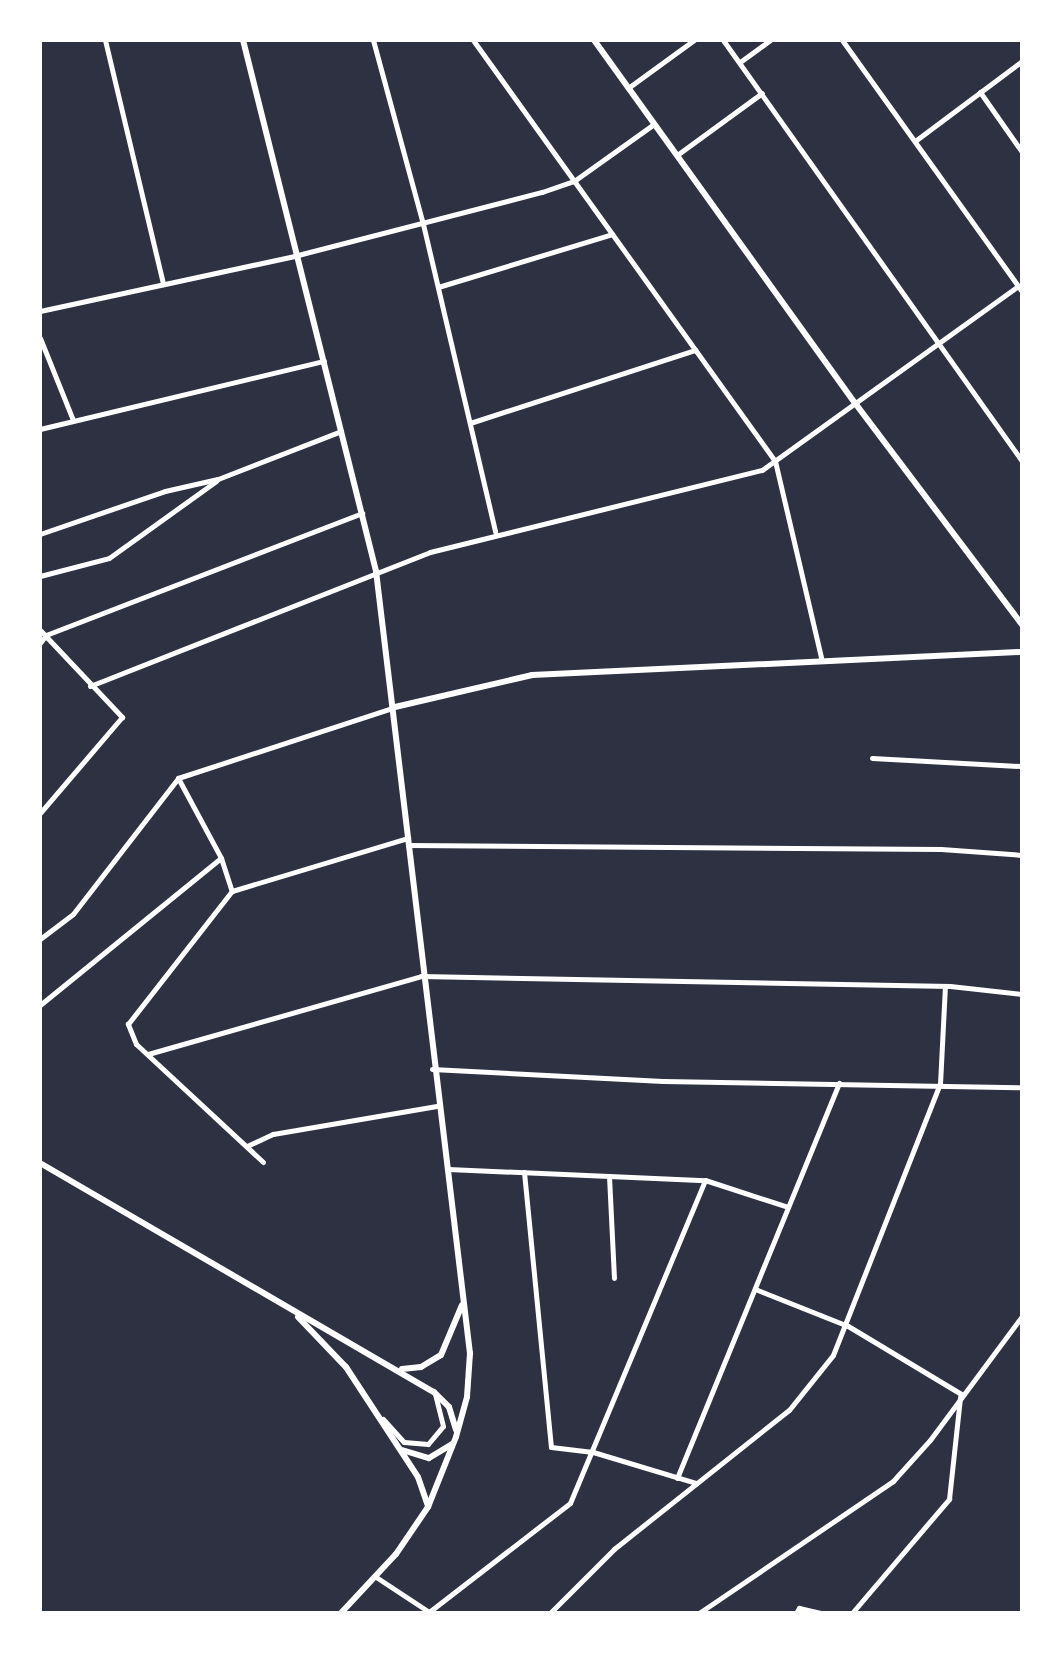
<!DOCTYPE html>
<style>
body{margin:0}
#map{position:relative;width:1062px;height:1653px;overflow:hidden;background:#2d3142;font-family:Ubuntu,sans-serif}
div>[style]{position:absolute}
.minor>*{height:5px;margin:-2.5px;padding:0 2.5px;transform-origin:2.5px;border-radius:2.5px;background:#fff}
.tertiary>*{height:6px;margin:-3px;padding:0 3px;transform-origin:3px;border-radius:3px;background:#fff}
span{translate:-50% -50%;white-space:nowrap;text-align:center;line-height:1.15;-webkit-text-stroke:8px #fff;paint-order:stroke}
.frame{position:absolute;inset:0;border:42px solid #fff;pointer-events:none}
</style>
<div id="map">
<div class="minor">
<div style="left:105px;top:40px;width:251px;rotate:76.6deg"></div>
<div style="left:373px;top:40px;width:191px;rotate:74.8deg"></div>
<div style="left:423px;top:224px;width:316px;rotate:76.8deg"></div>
<div style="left:473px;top:40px;width:518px;rotate:54.35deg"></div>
<div style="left:775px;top:461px;width:205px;rotate:76.8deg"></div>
<div style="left:723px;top:40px;width:516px;rotate:54.62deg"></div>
<div style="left:842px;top:40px;width:309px;rotate:54.4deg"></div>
<div style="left:740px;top:62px;width:37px;rotate:-36deg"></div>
<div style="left:628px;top:88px;width:82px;rotate:-36deg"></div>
<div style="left:980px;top:92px;width:73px;rotate:55deg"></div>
<div style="left:915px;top:141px;width:134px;rotate:-36.8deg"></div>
<div style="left:677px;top:155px;width:105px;rotate:-36.1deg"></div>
<div style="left:438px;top:287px;width:182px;rotate:-16.9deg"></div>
<div style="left:40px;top:311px;width:264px;rotate:-12.2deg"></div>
<div style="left:298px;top:255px;width:252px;rotate:-14.5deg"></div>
<div style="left:542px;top:192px;width:34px;rotate:-19deg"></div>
<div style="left:574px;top:181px;width:98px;rotate:-35.5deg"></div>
<div style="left:40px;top:338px;width:88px;rotate:68.1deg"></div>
<div style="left:470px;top:423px;width:237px;rotate:-18deg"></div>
<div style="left:40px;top:429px;width:292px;rotate:-13.5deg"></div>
<div style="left:40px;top:534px;width:132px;rotate:-19deg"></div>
<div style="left:165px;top:491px;width:54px;rotate:-12.8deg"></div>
<div style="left:218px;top:479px;width:132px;rotate:-21.3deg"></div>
<div style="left:40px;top:576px;width:71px;rotate:-14.6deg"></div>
<div style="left:109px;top:558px;width:132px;rotate:-35.7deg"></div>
<div style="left:40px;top:630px;width:120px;rotate:46.7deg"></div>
<div style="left:122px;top:717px;width:126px;rotate:130.5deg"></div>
<div style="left:40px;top:643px;width:10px;rotate:-53deg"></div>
<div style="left:46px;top:635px;width:339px;rotate:-21.1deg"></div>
<div style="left:90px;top:686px;width:365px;rotate:-21.5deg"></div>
<div style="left:430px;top:552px;width:342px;rotate:-13.9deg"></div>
<div style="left:762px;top:470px;width:315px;rotate:-35.7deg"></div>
<div style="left:872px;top:758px;width:150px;rotate:3.1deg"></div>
<div style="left:178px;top:778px;width:91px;rotate:61.7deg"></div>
<div style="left:221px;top:858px;width:35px;rotate:72deg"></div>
<div style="left:408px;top:845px;width:533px;rotate:0.43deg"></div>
<div style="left:941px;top:849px;width:81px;rotate:4.2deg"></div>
<div style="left:40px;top:939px;width:41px;rotate:-37.1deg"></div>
<div style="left:73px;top:914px;width:172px;rotate:-52.3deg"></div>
<div style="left:178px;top:778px;width:225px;rotate:-18.1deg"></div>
<div style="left:40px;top:1005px;width:233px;rotate:-39.1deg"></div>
<div style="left:148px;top:1054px;width:284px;rotate:-15.9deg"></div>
<div style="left:421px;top:976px;width:529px;rotate:1.08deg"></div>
<div style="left:950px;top:986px;width:72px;rotate:6.3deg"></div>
<div style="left:432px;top:1069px;width:231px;rotate:3deg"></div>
<div style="left:663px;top:1081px;width:359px;rotate:1deg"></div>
<div style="left:247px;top:1146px;width:29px;rotate:-25deg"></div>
<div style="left:273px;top:1134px;width:166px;rotate:-9.7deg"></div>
<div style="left:263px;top:1162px;width:173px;rotate:-137.1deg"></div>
<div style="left:136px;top:1044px;width:22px;rotate:-112deg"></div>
<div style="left:128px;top:1024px;width:169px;rotate:-52deg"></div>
<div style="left:232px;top:891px;width:184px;rotate:-16.8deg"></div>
<div style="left:448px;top:1169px;width:257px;rotate:2.5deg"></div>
<div style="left:705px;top:1180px;width:87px;rotate:18deg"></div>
<div style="left:524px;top:1172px;width:276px;rotate:84.4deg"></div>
<div style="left:551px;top:1447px;width:42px;rotate:6.8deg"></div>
<div style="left:593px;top:1452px;width:108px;rotate:16.8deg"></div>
<div style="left:609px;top:1176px;width:102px;rotate:87.2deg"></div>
<div style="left:755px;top:1289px;width:100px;rotate:21.7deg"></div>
<div style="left:848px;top:1326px;width:132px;rotate:31deg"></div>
<div style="left:383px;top:1419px;width:31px;rotate:48deg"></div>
<div style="left:404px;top:1442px;width:24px;rotate:5deg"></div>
<div style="left:428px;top:1444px;width:23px;rotate:-50deg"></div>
<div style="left:443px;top:1426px;width:33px;rotate:-104deg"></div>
<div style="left:677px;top:1478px;width:427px;rotate:-67.7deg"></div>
<div style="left:376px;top:1577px;width:64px;rotate:33.4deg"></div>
<div style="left:429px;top:1612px;width:178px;rotate:-37.7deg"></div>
<div style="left:570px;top:1503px;width:350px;rotate:-67.3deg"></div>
<div style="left:550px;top:1613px;width:91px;rotate:-45deg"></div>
<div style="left:614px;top:1549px;width:223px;rotate:-38.5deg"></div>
<div style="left:789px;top:1410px;width:70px;rotate:-51.3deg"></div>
<div style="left:833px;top:1355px;width:291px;rotate:-68.5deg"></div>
<div style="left:940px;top:1084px;width:98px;rotate:-87.1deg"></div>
<div style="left:699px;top:1613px;width:235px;rotate:-34.2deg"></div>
<div style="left:893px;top:1481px;width:55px;rotate:-47.9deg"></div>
<div style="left:930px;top:1440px;width:154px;rotate:-53.4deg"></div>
<div style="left:796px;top:1613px;width:6px;rotate:-59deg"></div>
<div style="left:799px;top:1608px;width:22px;rotate:13deg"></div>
<div style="left:852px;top:1613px;width:150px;rotate:-49.6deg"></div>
<div style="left:949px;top:1499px;width:103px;rotate:-83.8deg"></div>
</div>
<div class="tertiary">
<div style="left:243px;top:40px;width:547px;rotate:75.94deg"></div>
<div style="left:376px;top:571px;width:788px;rotate:83.15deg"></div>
<div style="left:470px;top:1353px;width:44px;rotate:93.9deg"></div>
<div style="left:467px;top:1397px;width:41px;rotate:105.4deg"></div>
<div style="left:456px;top:1437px;width:75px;rotate:111.8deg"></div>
<div style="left:428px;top:1507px;width:57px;rotate:124.2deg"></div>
<div style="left:396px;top:1554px;width:81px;rotate:133deg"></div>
<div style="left:594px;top:40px;width:447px;rotate:54.3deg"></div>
<div style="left:855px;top:403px;width:278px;rotate:53deg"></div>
<div style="left:395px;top:707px;width:141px;rotate:-13.1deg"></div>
<div style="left:532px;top:675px;width:491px;rotate:-2.7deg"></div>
<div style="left:40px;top:1163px;width:456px;rotate:30.2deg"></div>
<div style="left:434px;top:1392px;width:21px;rotate:45deg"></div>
<div style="left:449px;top:1407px;width:24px;rotate:73deg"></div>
<div style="left:298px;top:1317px;width:69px;rotate:46.2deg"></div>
<div style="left:346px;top:1367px;width:131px;rotate:56.8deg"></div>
<div style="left:418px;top:1477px;width:31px;rotate:71deg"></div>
<div style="left:402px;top:1369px;width:19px;rotate:-6deg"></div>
<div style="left:421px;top:1367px;width:23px;rotate:-31deg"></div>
<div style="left:441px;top:1355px;width:54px;rotate:-67.2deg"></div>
<div style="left:402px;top:1450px;width:28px;rotate:17deg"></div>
<div style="left:429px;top:1458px;width:27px;rotate:-31deg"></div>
</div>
<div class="frame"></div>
</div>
